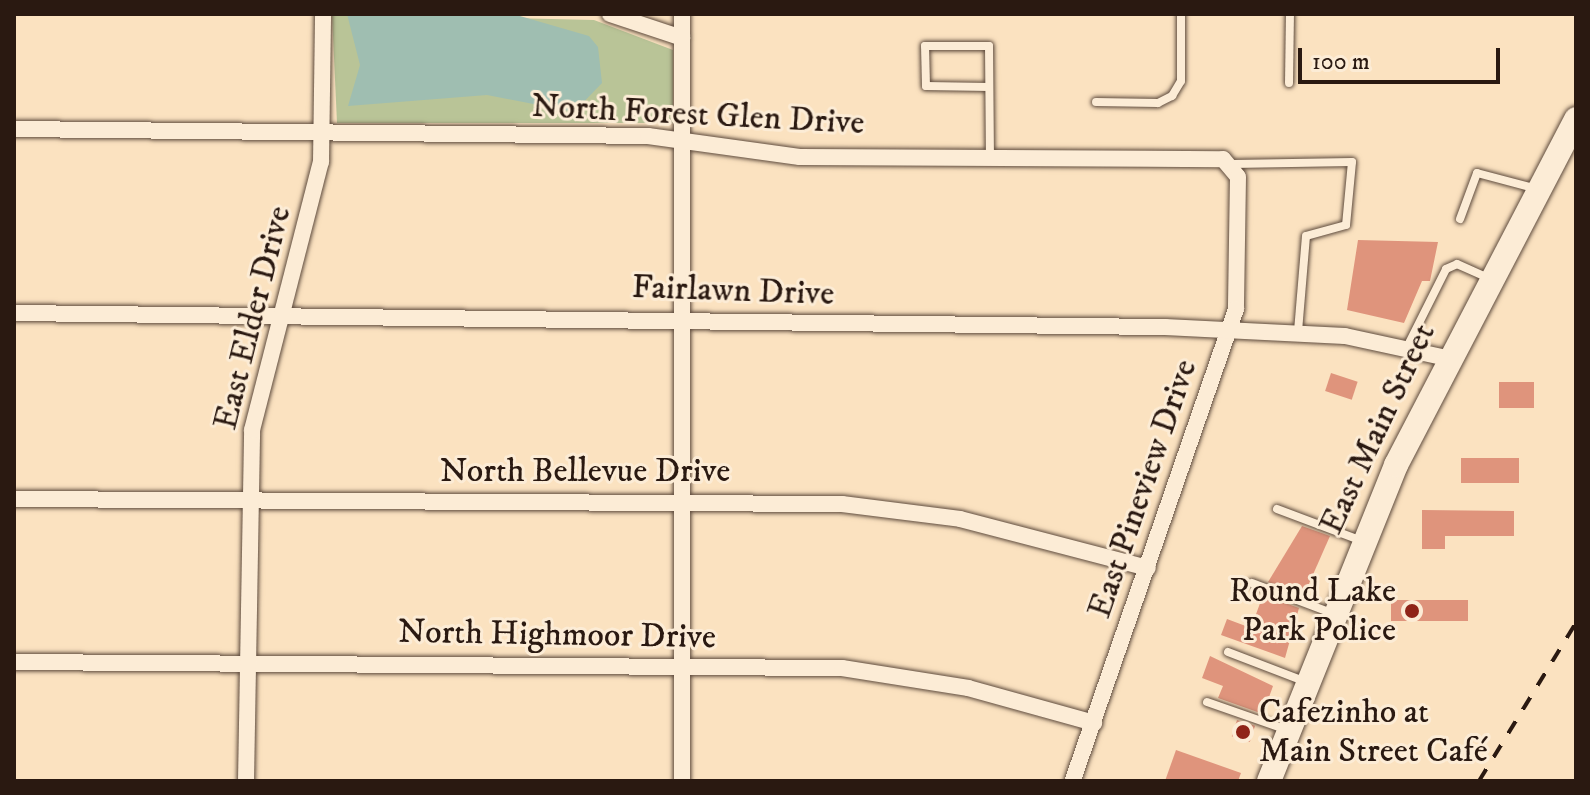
<!DOCTYPE html>
<meta charset="utf-8">
<style>
body{margin:0}
#map{position:relative;width:1590px;height:795px;overflow:hidden;background:#fbe2c0;font-family:"IM FELL DW Pica",serif}
div>[style]{position:absolute}
.green>*{inset:0;background:#b9c497}
.water>*{inset:0;background:#9fbeb1}
.building>*{inset:0;background:#df947c;transform-origin:0 0}
.roads{filter:drop-shadow(0 0 2px #5e4b3d) drop-shadow(0 0 2px #5e4b3d)}
.service>*{height:8px;margin:-4px;padding:0 4px;transform-origin:4px;border-radius:4px;background:#fcecd6}
.minor>*{height:16px;margin:-8px;padding:0 8px;transform-origin:8px;border-radius:8px;background:#fcecd6}
.secondary>*{height:24px;margin:-12px;padding:0 12px;transform-origin:12px;border-radius:12px;background:#fcecd6}
.rail>*{height:4px;margin-top:-2px;transform-origin:0;background:repeating-linear-gradient(90deg,#2a1911 0 14px,transparent 0 28px)}
.dots>*{width:22px;height:22px;translate:-50% -50%;box-sizing:border-box;border:4px solid #fcecd6;border-radius:50%}
span{translate:-50% -50%;white-space:nowrap;text-align:center;line-height:1.15;-webkit-text-stroke:6px #fcecd6;paint-order:stroke}
.street-label{font-size:34px;color:#2a1911}
.poi-label{font-size:34px;color:#2a1911}
.right{translate:-100% -50%;text-align:right}
.left{translate:0 -50%;text-align:left}
.frame{position:absolute;inset:0;border:16px solid #2a1911;pointer-events:none}
.scale{position:absolute;left:1298px;top:48px;width:202px;height:36px;box-sizing:border-box;border:4px solid #2a1911;border-top:0;padding-left:10px;font-size:24px;line-height:28px;white-space:nowrap;color:#2a1911;-webkit-text-stroke:6px #fcecd6;paint-order:stroke}
</style>
<div id="map">
<div class="green">
<div style="clip-path:polygon(332px 14px,594px 20px,673px 50px,673px 123px,337px 123px)"></div>
</div>
<div class="water">
<div style="clip-path:polygon(347px 14px,513px 14px,589px 36px,598px 47px,602px 83px,574px 112px,487px 95px,348px 106px,360px 65px)"></div>
</div>
<div class="building">
<div style="clip-path:polygon(1358px 240px,1438px 242px,1430px 281px,1422px 281px,1404px 323px,1347px 310px)"></div>
<div style="left:1331px;top:373px;width:28px;height:19px;rotate:18deg"></div>
<div style="left:1499px;top:382px;width:35px;height:26px"></div>
<div style="left:1461px;top:458px;width:58px;height:25px"></div>
<div style="clip-path:polygon(1422px 510px,1514px 511px,1514px 536px,1445px 536px,1445px 549px,1422px 549px)"></div>
<div style="clip-path:polygon(1302px 526px,1330px 536px,1304px 595px,1268px 582px)"></div>
<div style="clip-path:polygon(1263px 595px,1299px 608px,1285px 658px,1221px 635px,1227px 619px,1251px 628px)"></div>
<div style="left:1391px;top:600px;width:77px;height:21px"></div>
<div style="clip-path:polygon(1210px 656px,1273px 686px,1263px 714px,1218px 698px,1223px 686px,1202px 678px)"></div>
<div style="left:1237px;top:720px;width:19px;height:17px;rotate:18deg"></div>
<div style="clip-path:polygon(1176px 750px,1241px 773px,1238px 781px,1165px 781px)"></div>
</div>
<div class="roads">
<div class="service">
<div style="left:1289px;top:83px;width:69px;rotate:-89.2deg"></div>
<div style="left:989px;top:87px;width:63px;rotate:-179.1deg"></div>
<div style="left:926px;top:86px;width:40px;rotate:-91.4deg"></div>
<div style="left:925px;top:46px;width:64px"></div>
<div style="left:989px;top:46px;width:109px;rotate:89.5deg"></div>
<div style="left:1096px;top:102px;width:62px;rotate:0.9deg"></div>
<div style="left:1158px;top:103px;width:16px;rotate:-27deg"></div>
<div style="left:1172px;top:96px;width:17px;rotate:-59deg"></div>
<div style="left:1181px;top:81px;width:67px;rotate:-90deg"></div>
<div style="left:1232px;top:164px;width:120px;rotate:-1deg"></div>
<div style="left:1352px;top:162px;width:63px;rotate:95.4deg"></div>
<div style="left:1346px;top:225px;width:41px;rotate:164.6deg"></div>
<div style="left:1306px;top:236px;width:96px;rotate:94.8deg"></div>
<div style="left:1460px;top:219px;width:49px;rotate:-69.7deg"></div>
<div style="left:1477px;top:173px;width:62px;rotate:14.9deg"></div>
<div style="left:1406px;top:349px;width:89px;rotate:-63.4deg"></div>
<div style="left:1446px;top:269px;width:12px;rotate:-24deg"></div>
<div style="left:1457px;top:264px;width:34px;rotate:24deg"></div>
<div style="left:1277px;top:509px;width:91px;rotate:20.6deg"></div>
<div style="left:1252px;top:583px;width:85px;rotate:20.6deg"></div>
<div style="left:1228px;top:652px;width:81px;rotate:20.9deg"></div>
<div style="left:1207px;top:702px;width:85px;rotate:19.3deg"></div>
</div>
<div class="minor">
<div style="left:610px;top:14px;width:76px;rotate:18.4deg"></div>
<div style="left:682px;top:14px;width:767px;rotate:90deg"></div>
<div style="left:14px;top:129px;width:634px;rotate:0.63deg"></div>
<div style="left:648px;top:136px;width:153px;rotate:7.9deg"></div>
<div style="left:800px;top:157px;width:423px;rotate:0.3deg"></div>
<div style="left:1223px;top:159px;width:23px;rotate:50deg"></div>
<div style="left:1238px;top:177px;width:132px;rotate:90.9deg"></div>
<div style="left:1236px;top:309px;width:499px;rotate:109.1deg"></div>
<div style="left:14px;top:313px;width:1151px;rotate:0.7deg"></div>
<div style="left:1165px;top:327px;width:180px;rotate:2.9deg"></div>
<div style="left:1345px;top:336px;width:104px;rotate:12.2deg"></div>
<div style="left:14px;top:499px;width:828px;rotate:0.35deg"></div>
<div style="left:842px;top:504px;width:119px;rotate:7.2deg"></div>
<div style="left:960px;top:519px;width:194px;rotate:14.6deg"></div>
<div style="left:14px;top:662px;width:828px;rotate:0.42deg"></div>
<div style="left:842px;top:668px;width:128px;rotate:9deg"></div>
<div style="left:968px;top:688px;width:131px;rotate:15.5deg"></div>
<div style="left:246px;top:781px;width:351px;rotate:-89deg"></div>
<div style="left:252px;top:430px;width:277px;rotate:-75.6deg"></div>
<div style="left:321px;top:162px;width:148px;rotate:-89.2deg"></div>
</div>
<div class="secondary">
<div style="left:1269px;top:781px;width:341px;rotate:-68.1deg"></div>
<div style="left:1396px;top:465px;width:390px;rotate:-62.5deg"></div>
</div>
</div>
<div class="rail">
<div style="left:1479px;top:781px;width:185px;rotate:-58.5deg"></div>
</div>
<div class="dots">
<div style="left:1412px;top:611px;background:#8f2418"></div>
<div style="left:1243px;top:732px;background:#8f2418"></div>
</div>
<div class="street-label">
<span style="left:698px;top:115px;rotate:3deg">North Forest Glen Drive</span>
<span style="left:733px;top:291px;rotate:2deg">Fairlawn Drive</span>
<span style="left:253px;top:318px;rotate:-76deg">East Elder Drive</span>
<span style="left:1378px;top:429px;rotate:-65deg">East Main Street</span>
<span style="left:585px;top:472px">North Bellevue Drive</span>
<span style="left:1143px;top:489px;rotate:-71deg">East Pineview Drive</span>
<span style="left:557px;top:635px;rotate:1deg">North Highmoor Drive</span>
</div>
<div class="poi-label">
<span class="right" style="left:1396px;top:611px">Round Lake<br>Park Police</span>
<span class="left" style="left:1259px;top:732px">Cafezinho at<br>Main Street Café</span>
</div>
<div class="frame"></div>
<div class="scale">100 m</div>
</div>
